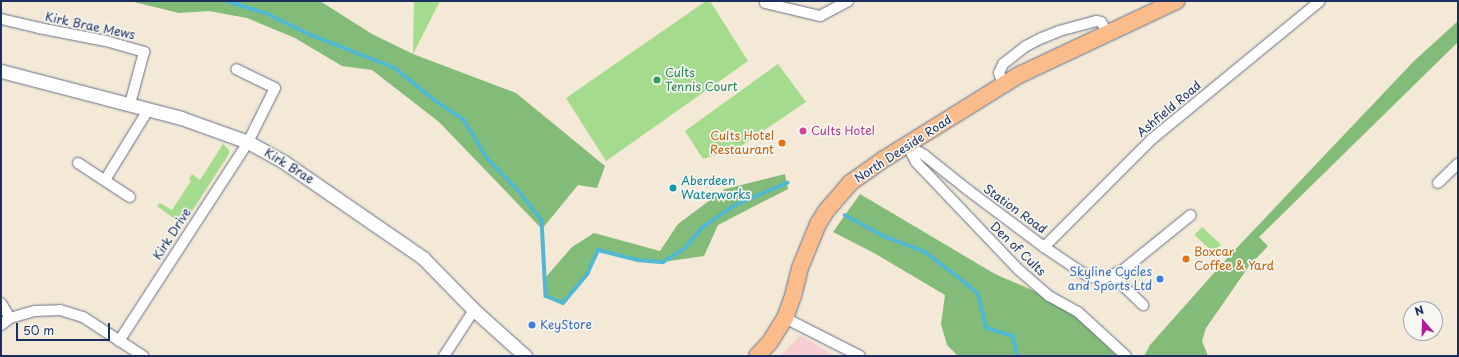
<!DOCTYPE html>
<style>
body{margin:0}
#map{position:relative;width:1459px;height:357px;overflow:hidden;background:#f3e9d6;font-family:"Playpen Sans",sans-serif}
div>[style]{position:absolute}
.built>*{inset:0;background:#f7cfd3}
.green>*{inset:0;background:#a4db8c;transform-origin:0 0}
.forest>*{inset:0;background:#83bb78}
.stream>*{height:3.5px;margin:-1.75px;padding:0 1.75px;transform-origin:1.75px;border-radius:1.75px;background:#52b7d0}
.roads{filter:drop-shadow(0 0 1px #677088) drop-shadow(0 0 1px #677088)}
.minor>*{height:10px;margin:-5px;padding:0 5px;transform-origin:5px;border-radius:5px;background:#fff}
.tertiary>*{height:13px;margin:-6.5px;padding:0 6.5px;transform-origin:6.5px;border-radius:6.5px;background:#fff}
.primary>*{height:16px;margin:-8px;padding:0 8px;transform-origin:8px;border-radius:8px;background:#f9bc8a}
.dots>*{width:11px;height:11px;translate:-50% -50%;box-sizing:border-box;border:2px solid #f6f6f2;border-radius:50%}
span{translate:-50% -50%;white-space:nowrap;text-align:center;line-height:1.15;-webkit-text-stroke:3.5px #f6f6f2;paint-order:stroke}
.street-label{font-size:12px;color:#1b2f5e}
.leisure-label{font-size:12px;color:#27864d}
.left{translate:0 -50%;text-align:left}
.hotel-label{font-size:12px;color:#b23c85}
.food-label{font-size:12px;color:#c56008}
.right{translate:-100% -50%;text-align:right}
.culture-label{font-size:12px;color:#0d838f}
.shop-label{font-size:12px;color:#366cbe}
.frame{position:absolute;inset:0;border:2px solid #1b2f5e;pointer-events:none}
.north{position:absolute;left:1403px;top:301px;width:40px;height:40px;box-sizing:border-box;background:#f6f6f2;border:1px solid #9ea6b7;border-radius:50%;rotate:340deg;font-size:11px;font-weight:700;line-height:16px;text-align:center;color:#1b2f5e}
.north::after{content:'';display:block;margin:auto;width:14px;height:18px;background:#b5179e;clip-path:polygon(50% 0,100% 100%,50% 72%,0 100%)}
.scale{position:absolute;left:16px;top:323px;width:94px;height:18px;box-sizing:border-box;border:2px solid #1b2f5e;border-top:0;padding-left:5px;font-size:12px;line-height:14px;white-space:nowrap;color:#1b2f5e;-webkit-text-stroke:3px #f6f6f2;paint-order:stroke}
</style>
<div id="map">
<div class="built">
<div style="clip-path:polygon(801px 335px,834px 356px,780px 356px)"></div>
</div>
<div class="green">
<div style="clip-path:polygon(414px 1px,440px 1px,413px 54px)"></div>
<div style="clip-path:polygon(706px 1px,710px 1px,748px 61px,606px 161px,566px 98px)"></div>
<div style="clip-path:polygon(778px 64px,806px 102px,738px 148px,703px 159px,685px 131px)"></div>
<div style="clip-path:polygon(223px 144px,229px 150px,229px 154px,183px 225px,157px 206px,160px 203px,172px 210px,191px 181px,189px 179px,192px 174px,200px 180px)"></div>
<div style="left:1202px;top:227px;width:26px;height:11px;rotate:43deg"></div>
</div>
<div class="forest">
<div style="clip-path:polygon(130px 1px,320px 1px,372px 34px,413px 54px,516px 93px,605px 166px,597px 188px,578px 185px,542px 229px,439px 122px,372px 70px,342px 66px,295px 38px,247px 18px,209px 11px,179px 13px)"></div>
<div style="clip-path:polygon(1458px 21px,1458px 42px,1259px 237px,1268px 246px,1249px 266px,1206px 328px,1202px 341px,1208px 356px,1144px 356px,1150px 345px,1230px 255px,1414px 61px)"></div>
<div style="clip-path:polygon(785px 174px,788px 189px,718px 225px,704px 256px,663px 262px,638px 260px,598px 250px,587px 274px,563px 303px,546px 296px,545px 278px,572px 247px,594px 233px,660px 251px,678px 224px,725px 189px)"></div>
<div style="clip-path:polygon(860px 194px,995px 274px,1032px 290px,1077px 317px,1117px 356px,958px 356px,947px 345px,941px 324px,945px 295px,874px 253px,833px 232px)"></div>
</div>
<div class="stream">
<div style="left:227px;top:1px;width:43px;rotate:17.6deg"></div>
<div style="left:268px;top:14px;width:48px;rotate:26deg"></div>
<div style="left:311px;top:35px;width:90px;rotate:21.4deg"></div>
<div style="left:395px;top:68px;width:53px;rotate:38.8deg"></div>
<div style="left:436px;top:101px;width:34px;rotate:34deg"></div>
<div style="left:464px;top:120px;width:46px;rotate:58.4deg"></div>
<div style="left:488px;top:159px;width:45px;rotate:45.9deg"></div>
<div style="left:519px;top:191px;width:37px;rotate:52deg"></div>
<div style="left:542px;top:220px;width:76px;rotate:87deg"></div>
<div style="left:546px;top:296px;width:18px;rotate:22deg"></div>
<div style="left:563px;top:303px;width:38px;rotate:-50deg"></div>
<div style="left:587px;top:274px;width:26px;rotate:-65deg"></div>
<div style="left:598px;top:250px;width:41px;rotate:14deg"></div>
<div style="left:638px;top:260px;width:25px;rotate:5deg"></div>
<div style="left:663px;top:262px;width:26px;rotate:-32deg"></div>
<div style="left:685px;top:248px;width:26px;rotate:-50deg"></div>
<div style="left:702px;top:228px;width:38px;rotate:-35deg"></div>
<div style="left:733px;top:206px;width:59px;rotate:-23.1deg"></div>
<div style="left:845px;top:215px;width:47px;rotate:28.2deg"></div>
<div style="left:886px;top:237px;width:42px;rotate:21deg"></div>
<div style="left:925px;top:252px;width:35px;rotate:37deg"></div>
<div style="left:953px;top:273px;width:32px;rotate:39deg"></div>
<div style="left:978px;top:293px;width:36px;rotate:76deg"></div>
<div style="left:987px;top:328px;width:27px;rotate:17deg"></div>
<div style="left:1013px;top:336px;width:21px;rotate:76deg"></div>
</div>
<div class="roads">
<div class="minor">
<div style="left:765px;top:3px;width:57px;rotate:13.3deg"></div>
<div style="left:820px;top:16px;width:32px;rotate:-28deg"></div>
<div style="left:1px;top:19px;width:39px;rotate:13deg"></div>
<div style="left:39px;top:28px;width:68px;rotate:11deg"></div>
<div style="left:106px;top:41px;width:40px;rotate:16deg"></div>
<div style="left:144px;top:52px;width:54px;rotate:105.1deg"></div>
<div style="left:1003px;top:85px;width:13px;rotate:-108deg"></div>
<div style="left:999px;top:73px;width:10px;rotate:-66deg"></div>
<div style="left:1003px;top:64px;width:29px;rotate:-38deg"></div>
<div style="left:1026px;top:46px;width:18px;rotate:-27deg"></div>
<div style="left:1042px;top:38px;width:18px;rotate:-22deg"></div>
<div style="left:1059px;top:31px;width:39px;rotate:-15deg"></div>
<div style="left:1097px;top:21px;width:4px;rotate:14deg"></div>
<div style="left:1101px;top:22px;width:13px;rotate:58deg"></div>
<div style="left:907px;top:145px;width:20px;rotate:30deg"></div>
<div style="left:924px;top:155px;width:56px;rotate:38.5deg"></div>
<div style="left:968px;top:190px;width:95px;rotate:36.9deg"></div>
<div style="left:1044px;top:247px;width:45px;rotate:34deg"></div>
<div style="left:1081px;top:272px;width:11px;rotate:27deg"></div>
<div style="left:1091px;top:277px;width:11px;rotate:10deg"></div>
<div style="left:1102px;top:279px;width:23px;rotate:-23deg"></div>
<div style="left:1123px;top:270px;width:87px;rotate:-39deg"></div>
<div style="left:907px;top:145px;width:19px;rotate:62deg"></div>
<div style="left:916px;top:162px;width:149px;rotate:46.4deg"></div>
<div style="left:1019px;top:270px;width:40px;rotate:41deg"></div>
<div style="left:1049px;top:296px;width:33px;rotate:29deg"></div>
<div style="left:1078px;top:312px;width:65px;rotate:42.5deg"></div>
<div style="left:78px;top:163px;width:62px;rotate:33.2deg"></div>
<div style="left:105px;top:180px;width:82px;rotate:-58.4deg"></div>
<div style="left:1438px;top:183px;width:28px;rotate:-44deg"></div>
<div style="left:1044px;top:247px;width:153px;rotate:-45deg"></div>
<div style="left:1152px;top:139px;width:217px;rotate:-39.4deg"></div>
<div style="left:1113px;top:276px;width:42px;rotate:44deg"></div>
<div style="left:1px;top:303px;width:17px;rotate:59deg"></div>
<div style="left:785px;top:318px;width:84px;rotate:26.9deg"></div>
<div style="left:1px;top:325px;width:11px;rotate:-38deg"></div>
<div style="left:10px;top:318px;width:26px;rotate:-16deg"></div>
<div style="left:35px;top:311px;width:25px;rotate:-2deg"></div>
<div style="left:60px;top:310px;width:24px;rotate:17deg"></div>
<div style="left:83px;top:317px;width:72px;rotate:33deg"></div>
<div style="left:119px;top:341px;width:237px;rotate:-57deg"></div>
<div style="left:248px;top:142px;width:60px;rotate:-63.4deg"></div>
<div style="left:275px;top:88px;width:43px;rotate:-154deg"></div>
<div style="left:444px;top:356px;width:55px;rotate:-56.9deg"></div>
</div>
<div class="tertiary">
<div style="left:1px;top:71px;width:186px;rotate:14.6deg"></div>
<div style="left:181px;top:118px;width:71px;rotate:19.7deg"></div>
<div style="left:248px;top:142px;width:41px;rotate:29.1deg"></div>
<div style="left:284px;top:162px;width:169px;rotate:34.6deg"></div>
<div style="left:423px;top:258px;width:73px;rotate:45.6deg"></div>
<div style="left:474px;top:310px;width:69px;rotate:42deg"></div>
</div>
<div class="primary">
<div style="left:757px;top:356px;width:19px;rotate:-47deg"></div>
<div style="left:770px;top:342px;width:28px;rotate:-58deg"></div>
<div style="left:785px;top:318px;width:23px;rotate:-70deg"></div>
<div style="left:793px;top:296px;width:29px;rotate:-76deg"></div>
<div style="left:800px;top:268px;width:48px;rotate:-67.8deg"></div>
<div style="left:818px;top:224px;width:15px;rotate:-58deg"></div>
<div style="left:826px;top:211px;width:37px;rotate:-49deg"></div>
<div style="left:850px;top:183px;width:42px;rotate:-35.2deg"></div>
<div style="left:884px;top:159px;width:159px;rotate:-31.9deg"></div>
<div style="left:1019px;top:75px;width:174px;rotate:-25.2deg"></div>
</div>
</div>
<div class="dots">
<div style="left:657px;top:80px;background:#2e9e5b"></div>
<div style="left:803px;top:131px;background:#d1479c"></div>
<div style="left:782px;top:143px;background:#e8710a"></div>
<div style="left:673px;top:188px;background:#0f9aa8"></div>
<div style="left:1186px;top:259px;background:#e8710a"></div>
<div style="left:1160px;top:279px;background:#3f7fe0"></div>
<div style="left:532px;top:325px;background:#3f7fe0"></div>
</div>
<div class="street-label">
<span style="left:90px;top:26px;rotate:12deg">Kirk Brae Mews</span>
<span style="left:1169px;top:109px;rotate:-40deg">Ashfield Road</span>
<span style="left:903px;top:149px;rotate:-33deg">North Deeside Road</span>
<span style="left:289px;top:166px;rotate:32deg">Kirk Brae</span>
<span style="left:1015px;top:209px;rotate:36deg">Station Road</span>
<span style="left:172px;top:234px;rotate:-57deg">Kirk Drive</span>
<span style="left:1018px;top:249px;rotate:44deg">Den of Cults</span>
</div>
<div class="leisure-label">
<span class="left" style="left:665px;top:80px">Cults<br>Tennis Court</span>
</div>
<div class="hotel-label">
<span class="left" style="left:811px;top:131px">Cults Hotel</span>
</div>
<div class="food-label">
<span class="right" style="left:774px;top:143px">Cults Hotel<br>Restaurant</span>
<span class="left" style="left:1194px;top:259px">Boxcar<br>Coffee &amp; Yard</span>
</div>
<div class="culture-label">
<span class="left" style="left:681px;top:188px">Aberdeen<br>Waterworks</span>
</div>
<div class="shop-label">
<span class="right" style="left:1152px;top:279px">Skyline Cycles<br>and Sports Ltd</span>
<span class="left" style="left:540px;top:325px">KeyStore</span>
</div>
<div class="frame"></div>
<div class="north">N</div>
<div class="scale">50 m</div>
</div>
